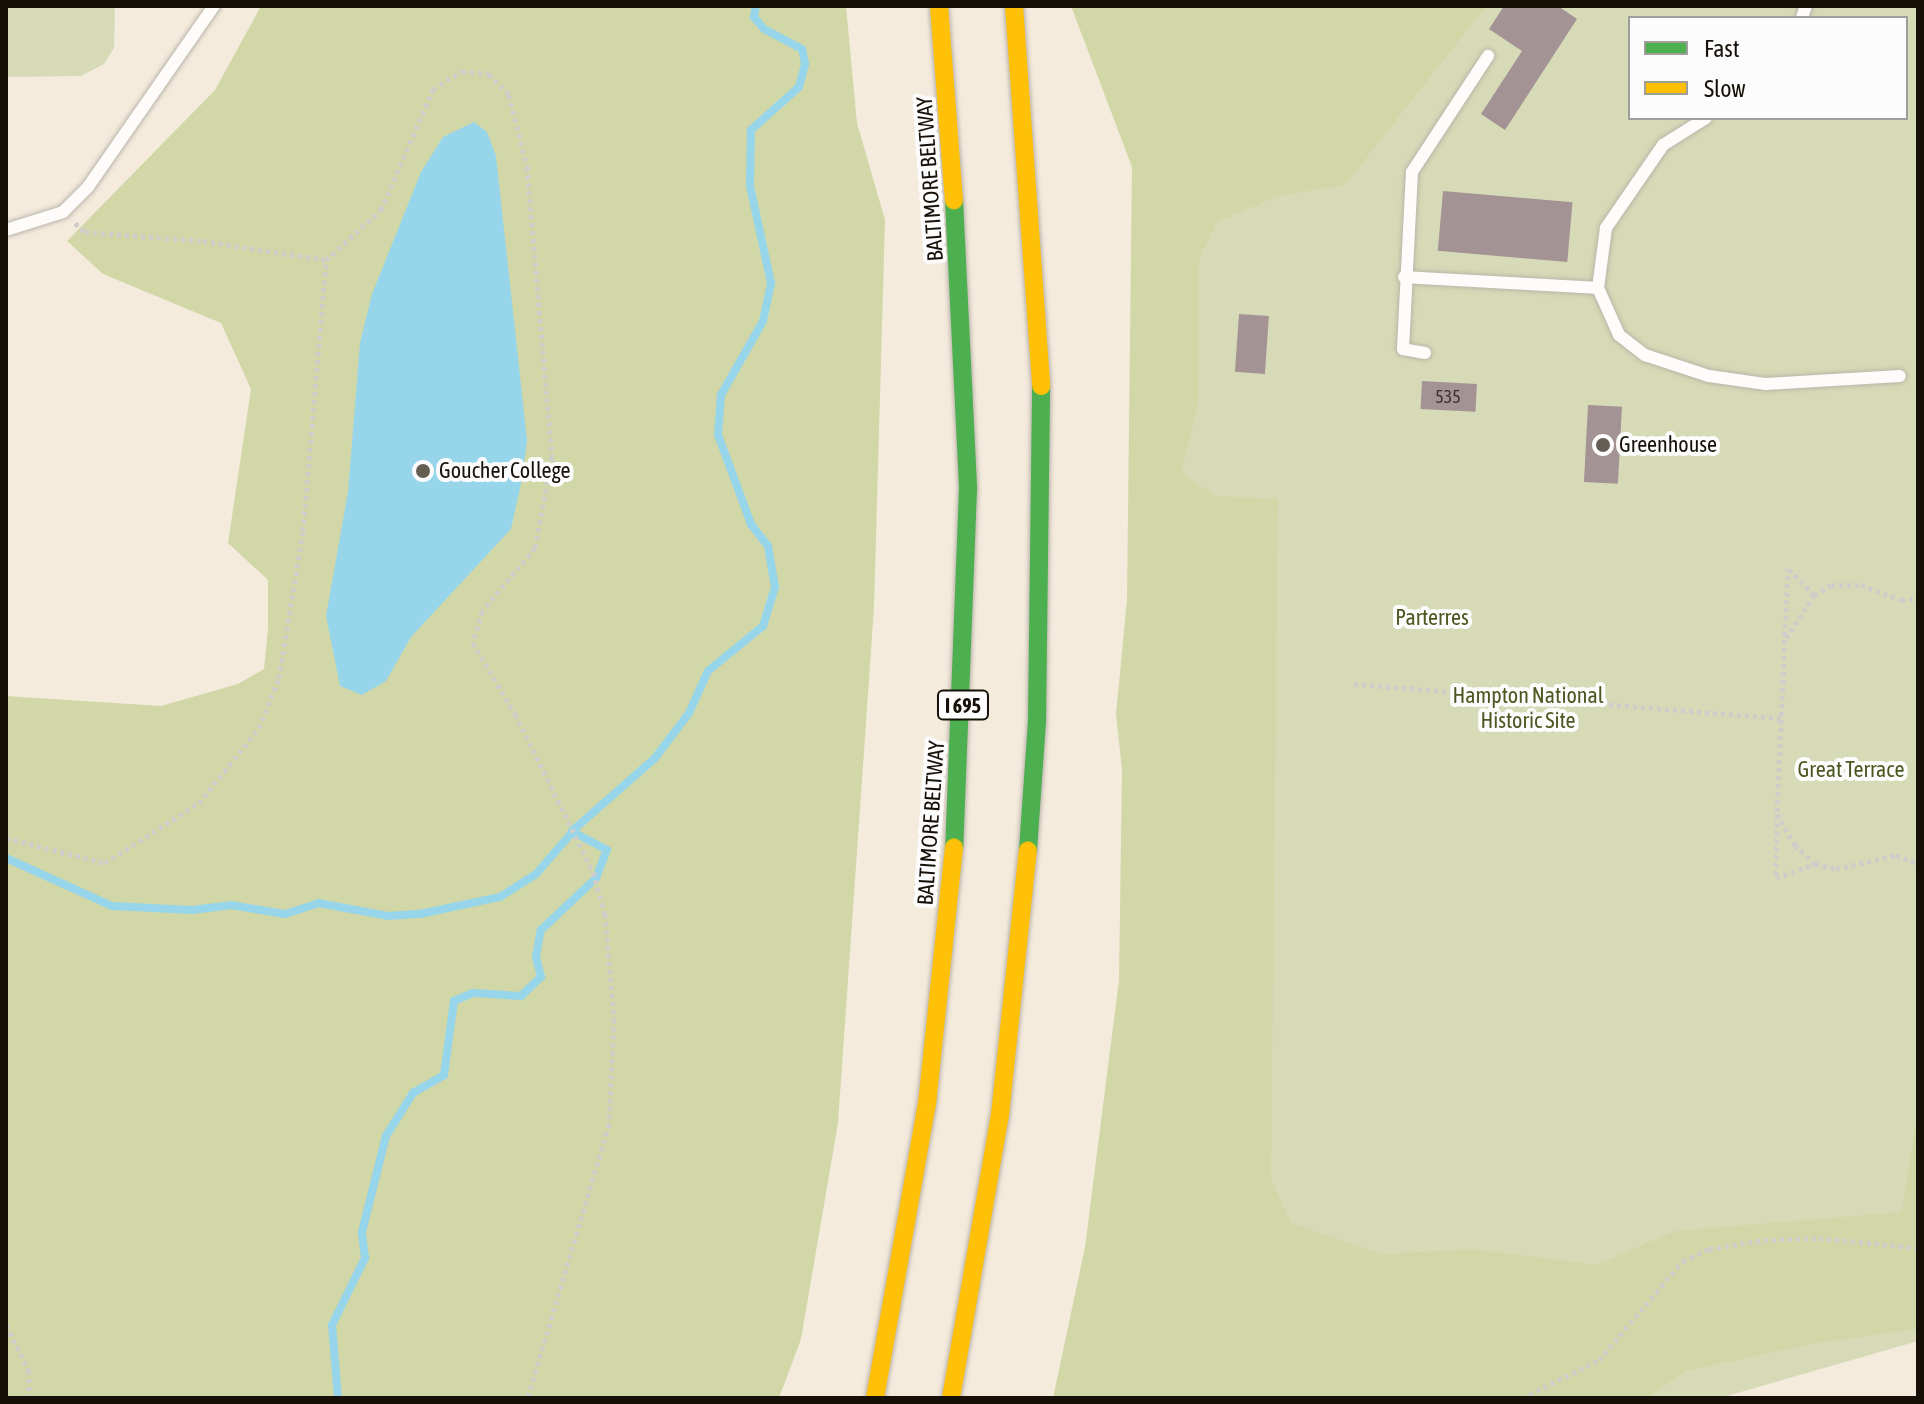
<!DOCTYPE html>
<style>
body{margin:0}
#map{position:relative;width:1924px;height:1404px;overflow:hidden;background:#f4ebdd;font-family:"Asap Condensed",sans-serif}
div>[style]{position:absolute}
.green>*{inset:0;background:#d7dab6}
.forest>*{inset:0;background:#d1d7a7}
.water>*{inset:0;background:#97d5ea}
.stream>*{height:8px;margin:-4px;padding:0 4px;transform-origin:4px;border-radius:4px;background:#97d5ea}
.building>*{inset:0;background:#a39395;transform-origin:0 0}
.path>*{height:5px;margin-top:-2.5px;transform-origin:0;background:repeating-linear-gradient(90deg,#cfcdc9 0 4px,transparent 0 8px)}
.roads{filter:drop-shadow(0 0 2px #bbb5aa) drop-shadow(0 0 2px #bbb5aa)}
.lane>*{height:12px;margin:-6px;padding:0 6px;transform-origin:6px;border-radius:6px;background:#fdfcfa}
.fast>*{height:18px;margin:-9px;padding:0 9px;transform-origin:9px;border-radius:9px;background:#4caf50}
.slow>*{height:18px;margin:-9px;padding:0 9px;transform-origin:9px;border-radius:9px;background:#ffc107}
.dots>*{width:22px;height:22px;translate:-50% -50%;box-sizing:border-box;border:4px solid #fcfcfc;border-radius:50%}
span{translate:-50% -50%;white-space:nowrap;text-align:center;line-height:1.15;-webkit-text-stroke:8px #fcfcfc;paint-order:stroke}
.number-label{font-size:18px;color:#39312b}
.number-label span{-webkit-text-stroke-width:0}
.shield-label span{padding:2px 6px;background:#fcfcfc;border:2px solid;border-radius:6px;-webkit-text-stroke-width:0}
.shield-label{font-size:20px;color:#161008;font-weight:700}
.street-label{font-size:22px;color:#161008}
.poi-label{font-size:22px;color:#161008}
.left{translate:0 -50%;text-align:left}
.park-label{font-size:22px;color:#4c5821}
.frame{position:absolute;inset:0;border:8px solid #161008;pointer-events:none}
.legend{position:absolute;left:1628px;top:16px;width:280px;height:104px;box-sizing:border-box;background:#fcfcfc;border:2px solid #a09e9a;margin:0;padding:10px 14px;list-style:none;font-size:24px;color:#161008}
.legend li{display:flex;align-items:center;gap:16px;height:40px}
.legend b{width:40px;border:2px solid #a09e9a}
</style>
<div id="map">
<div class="green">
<div style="clip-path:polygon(6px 6px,115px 6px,114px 48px,104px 64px,81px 76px,6px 77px)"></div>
<div style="clip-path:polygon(evenodd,1398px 6px,1918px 6px,1918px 1341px,1720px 1398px,1191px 1398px,1166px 219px,1398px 6px,1630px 18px,1906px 18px,1906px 118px,1630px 118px,1630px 18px)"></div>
</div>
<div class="forest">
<div style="clip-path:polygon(261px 6px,846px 6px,857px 123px,885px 220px,874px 608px,838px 1123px,801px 1339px,779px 1398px,6px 1398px,6px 696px,161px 706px,238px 684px,264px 669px,268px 629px,268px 580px,228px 543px,251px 389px,221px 323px,103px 274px,67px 241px,215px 90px)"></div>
<div style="clip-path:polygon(1071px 6px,1486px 6px,1345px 185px,1278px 196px,1217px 222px,1199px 260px,1198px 406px,1181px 473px,1216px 496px,1278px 499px,1271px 1179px,1291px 1223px,1383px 1254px,1474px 1249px,1596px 1265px,1675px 1231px,1902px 1212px,1917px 1114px,1918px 1329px,1816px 1343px,1686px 1371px,1647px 1398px,1053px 1398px,1085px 1247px,1119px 980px,1122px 770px,1116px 714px,1127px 600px,1132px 167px)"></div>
</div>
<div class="water">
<div style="clip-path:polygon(474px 122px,487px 132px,496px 156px,527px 440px,522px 479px,511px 529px,411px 637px,386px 681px,362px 695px,340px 686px,326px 616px,348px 492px,360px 343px,372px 294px,421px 172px,443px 137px)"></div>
</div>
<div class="stream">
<div style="left:6px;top:858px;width:116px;rotate:24.4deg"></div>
<div style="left:112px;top:906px;width:80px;rotate:2.9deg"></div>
<div style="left:192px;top:910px;width:39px;rotate:-7deg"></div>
<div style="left:231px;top:905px;width:55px;rotate:9.5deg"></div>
<div style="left:285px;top:914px;width:35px;rotate:-18deg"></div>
<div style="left:318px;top:903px;width:71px;rotate:10.5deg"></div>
<div style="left:388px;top:916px;width:32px;rotate:-4deg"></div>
<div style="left:420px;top:914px;width:82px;rotate:-12deg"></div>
<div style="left:500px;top:897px;width:43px;rotate:-32.6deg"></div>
<div style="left:536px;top:874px;width:61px;rotate:-49deg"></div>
<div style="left:338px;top:1398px;width:73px;rotate:-94.7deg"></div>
<div style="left:332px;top:1325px;width:75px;rotate:-63.8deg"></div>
<div style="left:365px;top:1258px;width:26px;rotate:-97deg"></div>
<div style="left:362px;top:1232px;width:99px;rotate:-76deg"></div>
<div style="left:386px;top:1136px;width:51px;rotate:-57.9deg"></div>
<div style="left:413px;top:1093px;width:36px;rotate:-30deg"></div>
<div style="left:444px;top:1075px;width:75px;rotate:-82.3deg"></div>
<div style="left:454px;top:1001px;width:21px;rotate:-23deg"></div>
<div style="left:473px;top:993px;width:48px;rotate:3.6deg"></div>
<div style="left:521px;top:996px;width:28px;rotate:-44deg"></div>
<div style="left:541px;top:977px;width:21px;rotate:-104deg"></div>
<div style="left:536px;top:957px;width:27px;rotate:-80deg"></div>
<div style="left:541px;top:930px;width:76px;rotate:-43.4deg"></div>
<div style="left:596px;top:878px;width:30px;rotate:-69deg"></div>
<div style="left:607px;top:850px;width:40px;rotate:-152deg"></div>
<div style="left:572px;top:831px;width:111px;rotate:-41.3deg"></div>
<div style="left:655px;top:758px;width:56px;rotate:-52.9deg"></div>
<div style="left:689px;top:713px;width:46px;rotate:-65.7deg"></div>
<div style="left:708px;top:671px;width:71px;rotate:-39.3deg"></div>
<div style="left:763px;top:626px;width:41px;rotate:-72.9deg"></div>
<div style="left:775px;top:587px;width:42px;rotate:-99.7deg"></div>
<div style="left:768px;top:546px;width:28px;rotate:-128deg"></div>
<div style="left:751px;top:524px;width:95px;rotate:-110.3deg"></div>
<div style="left:718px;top:435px;width:40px;rotate:-85.7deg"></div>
<div style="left:721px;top:395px;width:85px;rotate:-60.4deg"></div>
<div style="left:763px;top:321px;width:39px;rotate:-78deg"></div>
<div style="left:771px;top:283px;width:99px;rotate:-102.2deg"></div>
<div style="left:750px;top:186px;width:56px;rotate:-89deg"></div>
<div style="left:751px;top:130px;width:64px;rotate:-41.9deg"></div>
<div style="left:799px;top:87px;width:24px;rotate:-75deg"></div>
<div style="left:805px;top:64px;width:15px;rotate:-101deg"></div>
<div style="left:802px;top:49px;width:43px;rotate:-152.2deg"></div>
<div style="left:764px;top:29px;width:16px;rotate:-130deg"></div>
<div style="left:754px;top:17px;width:11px;rotate:-80deg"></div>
</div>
<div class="building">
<div style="clip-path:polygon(1504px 6px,1558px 6px,1577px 19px,1505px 130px,1481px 114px,1522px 51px,1489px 29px)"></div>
<div style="left:1443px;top:191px;width:130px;height:60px;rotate:5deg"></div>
<div style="left:1239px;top:314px;width:30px;height:58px;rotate:4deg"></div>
<div style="left:1422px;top:381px;width:55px;height:28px;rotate:3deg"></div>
<div style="left:1588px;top:405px;width:34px;height:77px;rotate:3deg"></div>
</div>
<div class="path">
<div style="left:75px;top:223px;width:13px;rotate:42deg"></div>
<div style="left:85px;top:232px;width:118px;rotate:4.4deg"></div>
<div style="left:203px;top:241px;width:124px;rotate:8.8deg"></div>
<div style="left:1788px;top:568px;width:246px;rotate:92.6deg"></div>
<div style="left:1777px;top:814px;width:36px;rotate:60deg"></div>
<div style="left:1795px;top:845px;width:28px;rotate:44deg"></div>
<div style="left:1815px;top:864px;width:22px;rotate:13deg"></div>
<div style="left:1836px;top:869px;width:62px;rotate:-13.1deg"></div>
<div style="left:1896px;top:855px;width:24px;rotate:22deg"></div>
<div style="left:1789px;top:569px;width:36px;rotate:46deg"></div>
<div style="left:1786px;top:638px;width:51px;rotate:-56.9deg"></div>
<div style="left:1814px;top:595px;width:20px;rotate:-30deg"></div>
<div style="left:1831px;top:585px;width:30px"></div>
<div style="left:1861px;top:585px;width:43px;rotate:20.6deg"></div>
<div style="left:1901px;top:600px;width:17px;rotate:-3deg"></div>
<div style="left:1354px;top:684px;width:428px;rotate:4.6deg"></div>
<div style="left:1777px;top:815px;width:63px;rotate:90.9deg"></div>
<div style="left:1776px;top:878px;width:41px;rotate:-19.7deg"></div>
<div style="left:6px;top:838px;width:102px;rotate:14.2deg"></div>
<div style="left:105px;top:863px;width:112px;rotate:-32.6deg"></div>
<div style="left:199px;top:803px;width:96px;rotate:-51.3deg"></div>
<div style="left:259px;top:728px;width:54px;rotate:-68.2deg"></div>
<div style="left:279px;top:678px;width:149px;rotate:-80.7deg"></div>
<div style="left:303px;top:531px;width:272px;rotate:-85.1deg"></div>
<div style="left:326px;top:260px;width:74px;rotate:-42.3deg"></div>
<div style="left:381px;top:210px;width:132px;rotate:-66.7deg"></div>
<div style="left:433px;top:89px;width:34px;rotate:-32deg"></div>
<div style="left:462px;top:71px;width:27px;rotate:6deg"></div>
<div style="left:489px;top:74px;width:29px;rotate:46deg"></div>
<div style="left:509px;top:95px;width:74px;rotate:76deg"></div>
<div style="left:527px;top:167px;width:291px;rotate:85.1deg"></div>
<div style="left:552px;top:457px;width:93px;rotate:100.6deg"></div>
<div style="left:535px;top:548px;width:82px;rotate:130.1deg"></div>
<div style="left:482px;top:611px;width:33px;rotate:106deg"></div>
<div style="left:473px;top:643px;width:82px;rotate:59.4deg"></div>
<div style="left:515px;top:714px;width:176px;rotate:63.7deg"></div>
<div style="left:593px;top:872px;width:44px;rotate:74.1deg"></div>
<div style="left:605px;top:914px;width:105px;rotate:85.1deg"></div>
<div style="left:614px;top:1019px;width:105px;rotate:92.7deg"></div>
<div style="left:609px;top:1124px;width:286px;rotate:106.5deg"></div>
<div style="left:6px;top:1325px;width:51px;rotate:63.4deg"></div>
<div style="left:29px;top:1371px;width:27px;rotate:90deg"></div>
<div style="left:1522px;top:1398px;width:86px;rotate:-26.3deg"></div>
<div style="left:1599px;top:1360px;width:130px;rotate:-49.7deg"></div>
<div style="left:1683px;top:1261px;width:29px;rotate:-25deg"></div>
<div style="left:1709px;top:1249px;width:56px;rotate:-9.3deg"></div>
<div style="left:1764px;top:1240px;width:55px;rotate:-2.1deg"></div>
<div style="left:1819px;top:1238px;width:100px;rotate:5.8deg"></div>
</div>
<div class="roads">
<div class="lane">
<div style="left:1802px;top:18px;width:13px;rotate:-72deg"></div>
<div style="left:1706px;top:118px;width:51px;rotate:147.9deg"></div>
<div style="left:1663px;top:145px;width:101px;rotate:124.5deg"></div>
<div style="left:1606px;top:228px;width:61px;rotate:97.6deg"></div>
<div style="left:1598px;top:288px;width:51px;rotate:65.9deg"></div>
<div style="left:1619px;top:335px;width:33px;rotate:38deg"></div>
<div style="left:1645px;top:355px;width:67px;rotate:18.2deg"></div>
<div style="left:1709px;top:376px;width:58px;rotate:8deg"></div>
<div style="left:1766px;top:384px;width:134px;rotate:-3.4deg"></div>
<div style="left:6px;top:230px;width:60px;rotate:-17.5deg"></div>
<div style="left:63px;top:212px;width:35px;rotate:-45deg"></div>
<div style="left:88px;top:187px;width:221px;rotate:-55.2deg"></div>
<div style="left:1404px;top:277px;width:194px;rotate:3.2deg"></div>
<div style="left:1425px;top:353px;width:22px;rotate:-170deg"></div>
<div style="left:1403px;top:349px;width:177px;rotate:-87.1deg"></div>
<div style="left:1412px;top:172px;width:139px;rotate:-56.8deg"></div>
</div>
<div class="fast">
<div style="left:954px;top:200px;width:289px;rotate:87.2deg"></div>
<div style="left:968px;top:489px;width:358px;rotate:92.2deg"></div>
<div style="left:1028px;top:850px;width:128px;rotate:-86deg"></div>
<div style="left:1037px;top:722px;width:336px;rotate:-89.3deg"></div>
</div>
<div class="slow">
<div style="left:939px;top:6px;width:195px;rotate:85.6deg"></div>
<div style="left:1014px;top:6px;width:381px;rotate:85.9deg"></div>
<div style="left:875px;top:1398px;width:299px;rotate:-80deg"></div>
<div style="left:927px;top:1104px;width:258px;rotate:-84deg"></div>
<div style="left:951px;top:1398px;width:287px;rotate:-80.2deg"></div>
<div style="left:1000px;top:1115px;width:266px;rotate:-84deg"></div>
</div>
</div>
<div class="dots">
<div style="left:1603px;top:445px;background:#645d53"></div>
<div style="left:423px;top:471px;background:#645d53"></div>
</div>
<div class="number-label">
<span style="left:1448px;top:397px">535</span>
</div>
<div class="shield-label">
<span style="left:963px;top:705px">I 695</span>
</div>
<div class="street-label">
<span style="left:930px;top:179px;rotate:-94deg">BALTIMORE BELTWAY</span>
<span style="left:931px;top:823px;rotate:-86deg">BALTIMORE BELTWAY</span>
</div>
<div class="poi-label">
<span class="left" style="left:1619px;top:445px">Greenhouse</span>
<span class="left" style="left:439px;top:471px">Goucher College</span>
</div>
<div class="park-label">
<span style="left:1432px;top:618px">Parterres</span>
<span style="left:1528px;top:708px">Hampton National<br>Historic Site</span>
<span style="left:1851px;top:770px">Great Terrace</span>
</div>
<div class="frame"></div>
<ul class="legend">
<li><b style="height:10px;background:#4caf50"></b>Fast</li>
<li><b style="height:10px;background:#ffc107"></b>Slow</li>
</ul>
</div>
